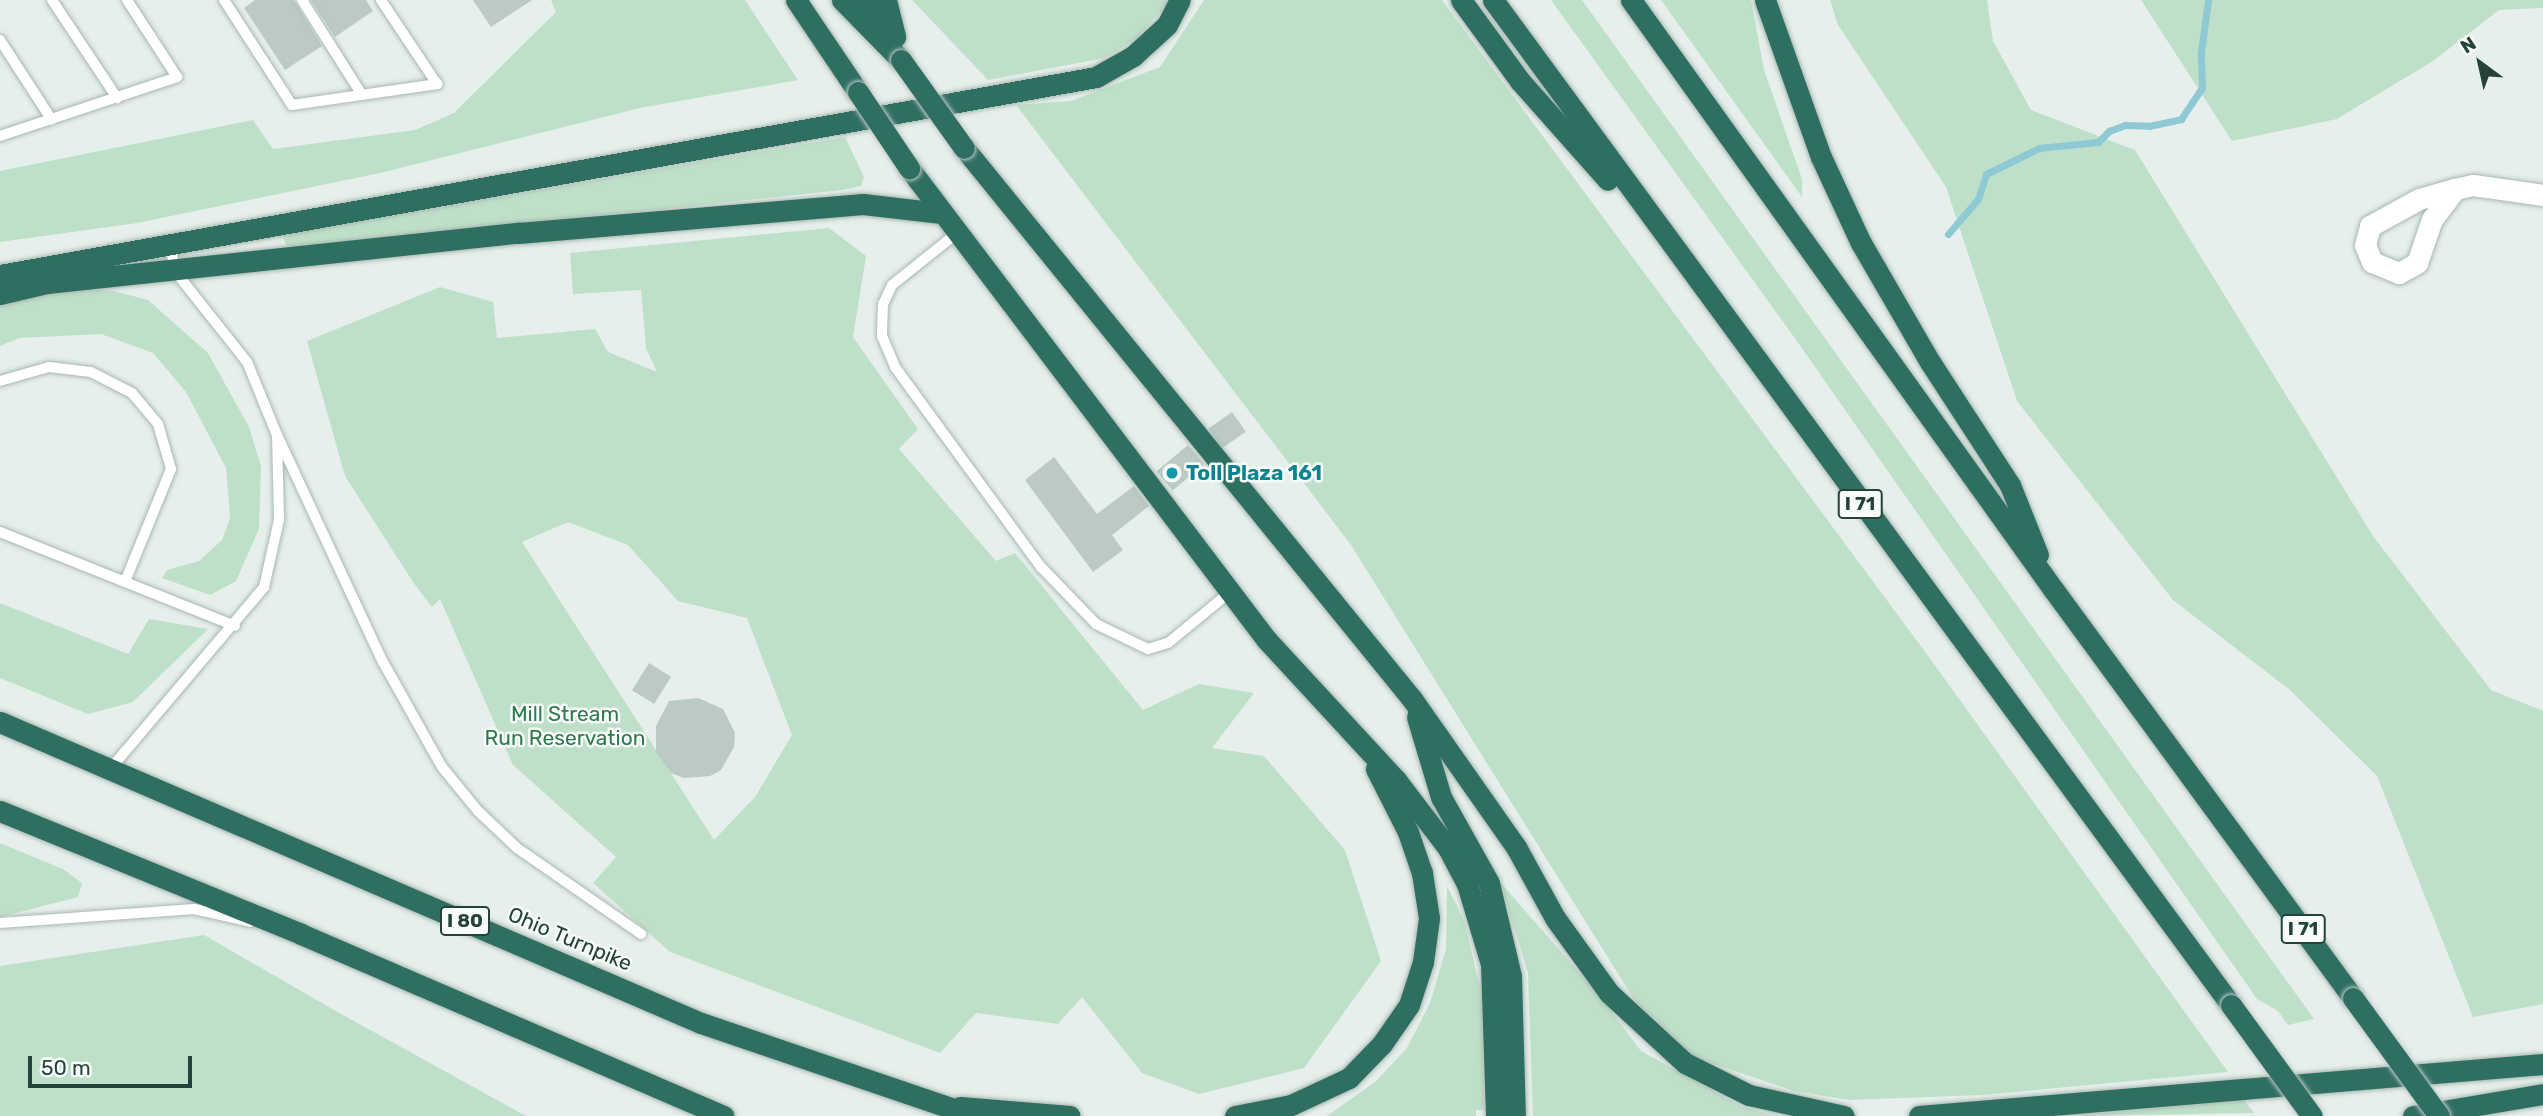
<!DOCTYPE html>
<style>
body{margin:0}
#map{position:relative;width:2543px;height:1116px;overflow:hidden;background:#e6efeb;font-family:Rubik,sans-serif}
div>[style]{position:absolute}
.green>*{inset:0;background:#bfe0c8}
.stream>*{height:7px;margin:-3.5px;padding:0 3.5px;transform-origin:3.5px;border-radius:3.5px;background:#8ec9d4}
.building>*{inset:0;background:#bbcac4;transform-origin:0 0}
.roads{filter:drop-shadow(0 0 2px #a8b8b2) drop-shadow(0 0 2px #a8b8b2)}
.service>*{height:10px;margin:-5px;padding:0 5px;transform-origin:5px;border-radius:5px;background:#fff}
.minor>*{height:21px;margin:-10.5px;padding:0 10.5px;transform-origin:10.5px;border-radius:10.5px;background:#fff}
.motorway>*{height:21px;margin:-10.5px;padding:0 10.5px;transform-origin:10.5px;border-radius:10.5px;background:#2f6f62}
.bridges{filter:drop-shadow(0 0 2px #c2cac8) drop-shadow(0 0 2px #c2cac8)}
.motorway-bridge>*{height:21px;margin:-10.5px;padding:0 10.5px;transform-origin:10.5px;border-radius:10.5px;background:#2f6f62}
.dots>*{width:19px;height:19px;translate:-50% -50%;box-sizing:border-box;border:4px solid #f7fbf9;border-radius:50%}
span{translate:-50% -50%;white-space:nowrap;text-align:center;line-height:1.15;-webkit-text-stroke:5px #f7fbf9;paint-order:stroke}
.shield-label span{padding:2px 5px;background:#f7fbf9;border:2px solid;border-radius:5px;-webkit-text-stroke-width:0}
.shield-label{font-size:19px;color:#24423a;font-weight:700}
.culture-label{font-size:21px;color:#0d838f;font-weight:700}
.left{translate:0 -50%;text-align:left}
.park-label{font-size:21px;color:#2d7a4b}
.street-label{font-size:21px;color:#24423a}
.north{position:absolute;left:2445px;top:28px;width:70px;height:70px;-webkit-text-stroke:5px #f7fbf9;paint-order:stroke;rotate:327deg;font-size:19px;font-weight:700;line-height:28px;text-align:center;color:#24423a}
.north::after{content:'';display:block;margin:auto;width:24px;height:32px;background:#24423a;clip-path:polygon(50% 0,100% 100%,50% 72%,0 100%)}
.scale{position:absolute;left:28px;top:1056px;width:164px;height:32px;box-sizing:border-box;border:4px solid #24423a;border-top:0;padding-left:9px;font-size:21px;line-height:24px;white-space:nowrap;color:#24423a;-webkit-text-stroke:5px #f7fbf9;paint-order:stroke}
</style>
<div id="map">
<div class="green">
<div style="clip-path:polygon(551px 0,745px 0,798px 80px,640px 108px,380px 173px,137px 223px,0 242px,0 171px,253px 120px,273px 149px,415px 130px,454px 113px,556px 12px)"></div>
<div style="clip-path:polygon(912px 0,1171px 0,1136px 39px,1104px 58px,988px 80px)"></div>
<div style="clip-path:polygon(1204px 0,1442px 0,1926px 653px,2228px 1072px,1982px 1095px,1849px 1100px,1794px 1091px,1696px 1058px,1635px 1001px,1351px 545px,1016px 105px,1071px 101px,1160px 67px)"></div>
<div style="clip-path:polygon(1551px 0,1582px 0,2314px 1019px,2288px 1025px,2278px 1011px,2257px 999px,1799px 344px)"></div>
<div style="clip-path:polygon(1661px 0,1751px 0,1764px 70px,1802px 179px,1802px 197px)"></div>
<div style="clip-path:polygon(1830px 0,1987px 0,1993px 41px,2031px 110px,2135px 150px,2373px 536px,2491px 690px,2543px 711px,2543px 1004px,2473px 1017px,2377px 776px,2290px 690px,2173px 600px,2017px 401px,1946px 187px,1838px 25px)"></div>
<div style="clip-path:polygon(2141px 0,2543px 0,2543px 8px,2499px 10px,2433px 61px,2337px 119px,2232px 141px)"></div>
<div style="clip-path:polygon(845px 137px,864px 177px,861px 186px,842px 190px,303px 247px,287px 246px,282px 235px)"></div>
<div style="clip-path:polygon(evenodd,829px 228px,866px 256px,853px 337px,918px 429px,899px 449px,996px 561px,1015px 553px,1143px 710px,1199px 684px,1254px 693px,1212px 748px,1264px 756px,1345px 850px,1381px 961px,1304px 1068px,1199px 1094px,1142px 1073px,1082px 997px,1058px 1024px,976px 1013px,940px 1053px,670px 952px,593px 883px,616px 857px,513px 765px,440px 599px,432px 607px,413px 582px,345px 476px,307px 341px,440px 287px,493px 302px,497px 338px,595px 329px,608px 352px,657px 372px,646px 348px,641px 290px,573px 294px,570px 253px,829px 228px,568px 522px,628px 545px,678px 601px,747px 618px,792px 735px,755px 797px,714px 840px,522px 542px,568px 522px)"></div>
<div style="clip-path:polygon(68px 288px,114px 291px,148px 300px,208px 353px,249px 427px,261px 466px,259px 529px,236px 581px,210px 595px,162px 578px,167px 570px,199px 561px,222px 540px,230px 518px,226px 468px,186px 392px,153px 353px,101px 334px,19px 338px,0 346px,0 301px)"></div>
<div style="clip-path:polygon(0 603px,128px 654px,149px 619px,208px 629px,133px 702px,88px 714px,0 678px)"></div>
<div style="clip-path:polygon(0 843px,63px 869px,82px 883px,78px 897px,0 917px)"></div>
<div style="clip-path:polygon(1500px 882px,1599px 995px,1641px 1051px,1742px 1107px,1776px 1116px,1533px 1116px,1528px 973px)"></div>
<div style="clip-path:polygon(1447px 886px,1464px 920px,1482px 996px,1484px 1110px,1476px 1110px,1476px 1116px,1327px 1116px,1375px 1082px,1407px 1048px,1430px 1003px,1446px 949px)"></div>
<div style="clip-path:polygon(204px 935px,334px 1010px,526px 1116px,0 1116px,0 966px)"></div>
<div style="clip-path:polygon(2244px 1100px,2254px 1113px,2074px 1116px)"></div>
</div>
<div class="stream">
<div style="left:1948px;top:234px;width:46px;rotate:-49.4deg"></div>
<div style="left:1978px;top:199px;width:26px;rotate:-72deg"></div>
<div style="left:1986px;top:174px;width:59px;rotate:-26.1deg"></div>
<div style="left:2039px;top:148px;width:59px;rotate:-5.8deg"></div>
<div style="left:2098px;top:142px;width:16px;rotate:-45deg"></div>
<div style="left:2109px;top:131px;width:17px;rotate:-21deg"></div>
<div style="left:2125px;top:125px;width:24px;rotate:2deg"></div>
<div style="left:2149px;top:126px;width:33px;rotate:-12deg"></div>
<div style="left:2181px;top:119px;width:37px;rotate:-56deg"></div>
<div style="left:2202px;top:88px;width:36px;rotate:-92deg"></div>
<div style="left:2201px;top:52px;width:52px;rotate:-82.3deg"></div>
</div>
<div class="building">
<div style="clip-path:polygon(255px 0,294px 0,322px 46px,285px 70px,244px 8px)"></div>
<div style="clip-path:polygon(311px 0,366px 0,373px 11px,335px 37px)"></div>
<div style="clip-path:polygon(473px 0,532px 0,491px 27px)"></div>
<div style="left:1232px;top:412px;width:24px;height:29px;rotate:55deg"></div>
<div style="left:1188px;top:445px;width:25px;height:41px;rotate:50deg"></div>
<div style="clip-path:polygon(1054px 457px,1097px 514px,1134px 486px,1149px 506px,1112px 535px,1123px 550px,1093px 572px,1025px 480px)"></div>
<div style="left:649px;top:663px;width:26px;height:32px;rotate:32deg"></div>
<div style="clip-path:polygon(698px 698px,723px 709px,735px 733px,734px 747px,721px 770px,710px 776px,684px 778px,671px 773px,656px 752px,656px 726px,669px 701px)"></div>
</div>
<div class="roads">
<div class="service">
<div style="left:52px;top:0;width:118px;rotate:56.4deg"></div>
<div style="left:224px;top:0;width:125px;rotate:57.1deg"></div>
<div style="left:292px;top:105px;width:147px;rotate:-8.2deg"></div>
<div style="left:437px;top:84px;width:101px;rotate:-123.7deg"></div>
<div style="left:302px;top:0;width:112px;rotate:57.7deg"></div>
<div style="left:0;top:40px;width:95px;rotate:57deg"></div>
<div style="left:0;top:136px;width:187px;rotate:-18.4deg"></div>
<div style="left:177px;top:77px;width:92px;rotate:-123deg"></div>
<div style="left:957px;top:233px;width:83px;rotate:141.3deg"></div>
<div style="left:892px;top:285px;width:21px;rotate:115deg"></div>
<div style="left:883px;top:304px;width:32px;rotate:92deg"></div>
<div style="left:882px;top:336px;width:34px;rotate:67deg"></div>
<div style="left:895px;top:367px;width:248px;rotate:53.9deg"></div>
<div style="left:1041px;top:567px;width:79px;rotate:46deg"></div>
<div style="left:1096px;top:624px;width:58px;rotate:25.7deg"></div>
<div style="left:1148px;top:649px;width:21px;rotate:-17deg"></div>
<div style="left:1168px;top:643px;width:80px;rotate:-39.4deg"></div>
<div style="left:0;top:381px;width:51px;rotate:-15.9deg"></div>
<div style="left:49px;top:367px;width:42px;rotate:6.8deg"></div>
<div style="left:91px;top:372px;width:46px;rotate:27.1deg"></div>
<div style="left:132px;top:393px;width:40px;rotate:50deg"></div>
<div style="left:158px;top:424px;width:47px;rotate:73.9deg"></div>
<div style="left:171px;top:469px;width:122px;rotate:112.2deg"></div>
<div style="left:277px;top:435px;width:251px;rotate:65deg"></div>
<div style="left:383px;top:662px;width:120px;rotate:60.7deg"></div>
<div style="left:442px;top:767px;width:57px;rotate:50.7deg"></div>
<div style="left:478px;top:811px;width:54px;rotate:43.5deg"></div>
<div style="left:517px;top:848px;width:151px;rotate:34.7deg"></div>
<div style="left:0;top:532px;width:253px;rotate:21.8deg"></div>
<div style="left:112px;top:767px;width:236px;rotate:-49.8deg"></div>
<div style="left:264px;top:587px;width:69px;rotate:-77.4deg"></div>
<div style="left:279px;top:520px;width:85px;rotate:-91.3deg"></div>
<div style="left:277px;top:435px;width:79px;rotate:-112.3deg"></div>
<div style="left:247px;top:362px;width:117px;rotate:-128.4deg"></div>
<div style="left:174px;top:270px;width:24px;rotate:-97deg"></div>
<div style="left:0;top:923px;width:195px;rotate:-4.1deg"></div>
<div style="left:194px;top:909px;width:58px;rotate:12.8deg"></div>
</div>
<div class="minor">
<div style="left:2455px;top:189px;width:38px;rotate:127deg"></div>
<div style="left:2432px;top:219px;width:46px;rotate:108.8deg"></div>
<div style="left:2417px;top:263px;width:21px;rotate:151deg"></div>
<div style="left:2399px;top:273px;width:29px;rotate:-158deg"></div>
<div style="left:2372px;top:262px;width:18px;rotate:-112deg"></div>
<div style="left:2365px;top:245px;width:20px;rotate:-75deg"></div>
<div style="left:2370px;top:226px;width:56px;rotate:-28.9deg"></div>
<div style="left:2419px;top:199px;width:37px;rotate:-16deg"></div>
<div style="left:2455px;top:189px;width:18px;rotate:-13deg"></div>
<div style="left:2473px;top:185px;width:71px;rotate:8.1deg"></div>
</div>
<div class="motorway">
<div style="left:796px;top:0;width:111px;rotate:56deg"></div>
<div style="left:842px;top:0;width:84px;rotate:45.5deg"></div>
<div style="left:865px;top:0;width:36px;rotate:58deg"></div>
<div style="left:886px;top:0;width:38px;rotate:76deg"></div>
<div style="left:1461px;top:0;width:100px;rotate:53.9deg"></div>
<div style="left:1520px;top:81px;width:132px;rotate:48.4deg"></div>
<div style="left:1493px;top:0;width:1247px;rotate:53.71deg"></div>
<div style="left:1631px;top:0;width:725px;rotate:54.38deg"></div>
<div style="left:2053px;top:589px;width:507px;rotate:53.74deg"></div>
<div style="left:1765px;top:0;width:167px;rotate:70.4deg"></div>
<div style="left:1821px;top:157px;width:95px;rotate:65.1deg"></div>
<div style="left:1861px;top:243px;width:138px;rotate:59.9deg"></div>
<div style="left:1930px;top:362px;width:147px;rotate:57deg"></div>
<div style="left:2010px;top:485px;width:75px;rotate:68.2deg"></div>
<div style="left:964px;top:148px;width:710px;rotate:50.89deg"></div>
<div style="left:1412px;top:699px;width:181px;rotate:54.9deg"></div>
<div style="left:1516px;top:847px;width:81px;rotate:61.2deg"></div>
<div style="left:1555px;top:918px;width:92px;rotate:54.2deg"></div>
<div style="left:1609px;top:993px;width:103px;rotate:42.6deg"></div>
<div style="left:1685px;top:1063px;width:72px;rotate:26.6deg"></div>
<div style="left:1749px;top:1095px;width:97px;rotate:12.5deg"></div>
<div style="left:909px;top:168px;width:591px;rotate:52.84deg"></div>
<div style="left:1266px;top:639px;width:192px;rotate:47.3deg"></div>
<div style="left:1396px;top:780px;width:86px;rotate:52.6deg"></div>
<div style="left:1448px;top:848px;width:41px;rotate:62.2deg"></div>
<div style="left:1467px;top:884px;width:84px;rotate:73.3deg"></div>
<div style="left:1491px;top:964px;width:152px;rotate:88.1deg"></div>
<div style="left:0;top:275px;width:1114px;rotate:-10.24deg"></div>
<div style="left:1096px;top:77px;width:43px;rotate:-29.6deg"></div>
<div style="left:1133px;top:56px;width:46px;rotate:-42.4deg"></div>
<div style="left:1167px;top:25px;width:28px;rotate:-63deg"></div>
<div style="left:0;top:294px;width:48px;rotate:-13.2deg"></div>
<div style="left:47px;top:283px;width:474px;rotate:-6.1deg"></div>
<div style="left:518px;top:233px;width:346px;rotate:-4.8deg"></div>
<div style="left:863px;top:204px;width:79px;rotate:6.6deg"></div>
<div style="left:1417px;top:717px;width:84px;rotate:73.3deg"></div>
<div style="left:1441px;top:797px;width:98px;rotate:60.8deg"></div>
<div style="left:1489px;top:883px;width:96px;rotate:76.7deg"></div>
<div style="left:1511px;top:976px;width:140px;rotate:88.4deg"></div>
<div style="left:0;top:722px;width:763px;rotate:23.24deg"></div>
<div style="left:701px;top:1023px;width:288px;rotate:18.8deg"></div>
<div style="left:0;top:811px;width:325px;rotate:22.2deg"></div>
<div style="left:301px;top:934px;width:460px;rotate:23.3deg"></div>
<div style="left:960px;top:1107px;width:110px;rotate:4.7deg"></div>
<div style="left:1235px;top:1116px;width:57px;rotate:-11.1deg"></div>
<div style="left:1291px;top:1105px;width:64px;rotate:-25deg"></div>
<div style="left:1349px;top:1078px;width:47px;rotate:-45.9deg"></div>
<div style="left:1382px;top:1044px;width:47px;rotate:-55.3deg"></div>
<div style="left:1409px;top:1005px;width:45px;rotate:-72deg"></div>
<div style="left:1423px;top:962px;width:44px;rotate:-82.2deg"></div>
<div style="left:1429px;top:918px;width:46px;rotate:-98.8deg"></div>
<div style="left:1422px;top:873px;width:43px;rotate:-108.9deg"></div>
<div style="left:1408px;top:832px;width:71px;rotate:-116.9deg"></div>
<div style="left:1919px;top:1116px;width:626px;rotate:-4.76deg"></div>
<div style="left:2413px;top:1116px;width:132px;rotate:-9.6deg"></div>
</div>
</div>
<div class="bridges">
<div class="motorway-bridge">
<div style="left:901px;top:60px;width:108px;rotate:54.4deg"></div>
<div style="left:858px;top:92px;width:92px;rotate:56.1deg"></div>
<div style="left:2353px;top:998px;width:146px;rotate:53.9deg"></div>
<div style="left:2231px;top:1005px;width:137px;rotate:53.9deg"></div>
</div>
</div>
<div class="dots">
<div style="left:1172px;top:473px;background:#0f9aa8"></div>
</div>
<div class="shield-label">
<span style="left:1860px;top:504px">I 71</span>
<span style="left:465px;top:921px">I 80</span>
<span style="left:2303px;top:929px">I 71</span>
</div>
<div class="culture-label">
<span class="left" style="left:1186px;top:473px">Toll Plaza 161</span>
</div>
<div class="park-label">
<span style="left:565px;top:726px">Mill Stream<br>Run Reservation</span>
</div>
<div class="street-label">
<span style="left:570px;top:939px;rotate:23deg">Ohio Turnpike</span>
</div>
<div class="north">N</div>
<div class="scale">50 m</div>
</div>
